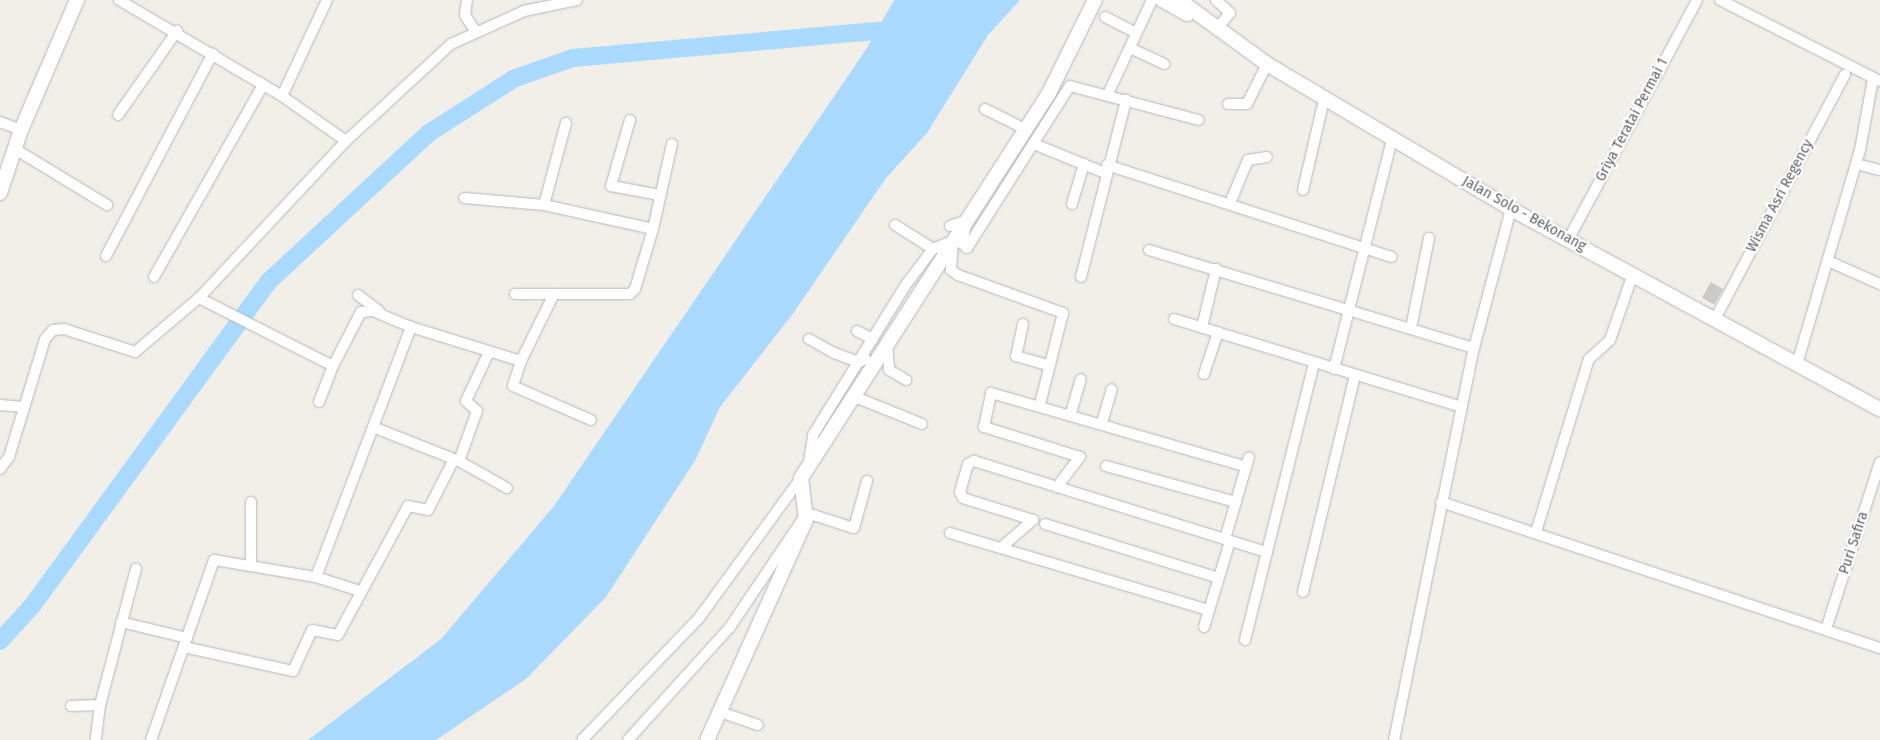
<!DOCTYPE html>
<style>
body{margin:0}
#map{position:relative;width:1880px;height:740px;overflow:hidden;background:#f1efe8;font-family:"Fira Sans",sans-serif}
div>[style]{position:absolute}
.water>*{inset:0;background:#aadaff}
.river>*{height:18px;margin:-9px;padding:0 9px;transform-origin:9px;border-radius:9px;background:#aadaff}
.building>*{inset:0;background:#cccac5;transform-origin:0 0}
.roads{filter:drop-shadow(0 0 1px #b5b8bc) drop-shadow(0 0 1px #b5b8bc)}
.street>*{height:10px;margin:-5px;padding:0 5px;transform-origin:5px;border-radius:5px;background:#fff}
.secondary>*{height:14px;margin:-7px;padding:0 7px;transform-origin:7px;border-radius:7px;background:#fff}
span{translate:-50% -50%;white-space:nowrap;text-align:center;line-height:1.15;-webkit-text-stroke:4.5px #fff;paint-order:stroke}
.street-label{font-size:14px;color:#5f6368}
</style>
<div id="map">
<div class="water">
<div style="clip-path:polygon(894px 0,1020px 0,988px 35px,927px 133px,886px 178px,792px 315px,720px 407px,696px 459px,606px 597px,526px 679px,436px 740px,308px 740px,441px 639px,554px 506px,867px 48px)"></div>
</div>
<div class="river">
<div style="left:0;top:641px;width:47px;rotate:-47.6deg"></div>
<div style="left:32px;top:606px;width:401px;rotate:-53.9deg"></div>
<div style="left:268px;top:282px;width:219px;rotate:-42.8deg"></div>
<div style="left:429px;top:133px;width:100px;rotate:-32.7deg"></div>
<div style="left:513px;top:79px;width:64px;rotate:-19.3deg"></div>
<div style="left:573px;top:58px;width:328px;rotate:-5.1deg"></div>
</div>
<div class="building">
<div style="left:1711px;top:282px;width:14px;height:18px;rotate:30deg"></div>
</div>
<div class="roads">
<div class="street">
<div style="left:119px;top:0;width:189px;rotate:30.5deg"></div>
<div style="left:282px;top:96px;width:106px;rotate:-64.9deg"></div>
<div style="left:467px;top:0;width:15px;rotate:98deg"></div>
<div style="left:465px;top:15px;width:19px;rotate:58deg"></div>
<div style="left:1216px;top:0;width:19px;rotate:43deg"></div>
<div style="left:1230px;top:13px;width:17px;rotate:130deg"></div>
<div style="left:1720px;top:0;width:179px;rotate:26.9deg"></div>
<div style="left:1105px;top:17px;width:35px;rotate:27deg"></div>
<div style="left:1130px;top:48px;width:38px;rotate:25deg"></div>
<div style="left:1108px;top:94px;width:104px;rotate:-64.9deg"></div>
<div style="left:282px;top:96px;width:78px;rotate:35.1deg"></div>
<div style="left:1228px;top:104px;width:19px"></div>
<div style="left:1247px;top:104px;width:45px;rotate:-63.4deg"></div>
<div style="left:985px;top:109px;width:45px;rotate:26.6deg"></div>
<div style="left:118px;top:115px;width:103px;rotate:-54.9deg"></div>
<div style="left:630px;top:120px;width:69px;rotate:106.1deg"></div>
<div style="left:611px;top:186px;width:50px;rotate:10.4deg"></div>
<div style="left:0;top:122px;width:22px;rotate:21deg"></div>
<div style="left:1034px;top:144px;width:77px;rotate:22.2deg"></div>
<div style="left:15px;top:149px;width:108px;rotate:31.3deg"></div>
<div style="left:1856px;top:164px;width:25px;rotate:14deg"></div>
<div style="left:1107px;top:165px;width:299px;rotate:17.9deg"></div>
<div style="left:1303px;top:190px;width:92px;rotate:-76.9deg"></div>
<div style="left:1230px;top:203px;width:47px;rotate:-67.3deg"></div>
<div style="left:1248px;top:160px;width:19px;rotate:-9deg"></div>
<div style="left:1072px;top:204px;width:42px;rotate:-73.3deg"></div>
<div style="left:544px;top:205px;width:85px;rotate:-75deg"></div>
<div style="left:895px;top:225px;width:45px;rotate:32.3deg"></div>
<div style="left:950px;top:226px;width:18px;rotate:-19deg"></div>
<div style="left:967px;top:220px;width:24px;rotate:102deg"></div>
<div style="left:962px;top:243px;width:7px;rotate:45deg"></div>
<div style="left:967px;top:248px;width:192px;rotate:-57.6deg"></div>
<div style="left:1070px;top:86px;width:133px;rotate:14.8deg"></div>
<div style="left:653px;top:229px;width:87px;rotate:-77.4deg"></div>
<div style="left:1568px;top:240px;width:272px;rotate:-61.7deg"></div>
<div style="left:1149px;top:250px;width:339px;rotate:16.8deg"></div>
<div style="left:106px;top:256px;width:229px;rotate:-62.2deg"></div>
<div style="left:1828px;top:261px;width:57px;rotate:23.9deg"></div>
<div style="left:154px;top:277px;width:221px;rotate:-60.4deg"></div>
<div style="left:1081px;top:277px;width:183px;rotate:-75.7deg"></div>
<div style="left:515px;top:294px;width:39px"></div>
<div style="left:358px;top:295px;width:26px;rotate:37deg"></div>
<div style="left:199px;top:298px;width:150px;rotate:26.9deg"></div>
<div style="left:333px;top:366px;width:61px;rotate:-62.6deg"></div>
<div style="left:361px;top:312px;width:12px;rotate:-5deg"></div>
<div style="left:373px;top:311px;width:41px;rotate:22.8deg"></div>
<div style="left:1174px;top:319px;width:300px;rotate:17deg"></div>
<div style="left:1715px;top:319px;width:277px;rotate:-62deg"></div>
<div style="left:1023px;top:324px;width:33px;rotate:102deg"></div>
<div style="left:1016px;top:356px;width:35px;rotate:16deg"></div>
<div style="left:1202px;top:327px;width:60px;rotate:-76.4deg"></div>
<div style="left:1411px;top:328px;width:92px;rotate:-78.7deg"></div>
<div style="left:857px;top:331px;width:18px;rotate:27deg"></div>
<div style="left:809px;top:339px;width:29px;rotate:29deg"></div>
<div style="left:834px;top:353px;width:27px;rotate:20deg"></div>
<div style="left:859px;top:362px;width:7px;rotate:-27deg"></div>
<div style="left:887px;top:345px;width:25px;rotate:85deg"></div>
<div style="left:889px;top:370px;width:20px;rotate:30deg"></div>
<div style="left:521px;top:361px;width:26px;rotate:108deg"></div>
<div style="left:513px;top:386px;width:85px;rotate:23.6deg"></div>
<div style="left:1797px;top:364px;width:223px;rotate:-73.6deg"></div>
<div style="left:1860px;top:150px;width:72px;rotate:-79.6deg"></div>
<div style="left:1334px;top:369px;width:237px;rotate:-75.8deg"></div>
<div style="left:1204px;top:374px;width:44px;rotate:-71.6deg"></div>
<div style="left:855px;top:397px;width:72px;rotate:21.9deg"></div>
<div style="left:319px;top:402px;width:39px;rotate:-69deg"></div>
<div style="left:0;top:405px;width:24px;rotate:5deg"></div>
<div style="left:1071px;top:413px;width:35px;rotate:-74deg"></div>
<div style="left:1102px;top:423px;width:35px;rotate:-74deg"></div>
<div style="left:373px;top:427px;width:92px;rotate:21.6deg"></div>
<div style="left:459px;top:461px;width:55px;rotate:29.4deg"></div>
<div style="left:459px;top:461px;width:53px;rotate:-70.2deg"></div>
<div style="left:477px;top:411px;width:15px;rotate:-138deg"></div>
<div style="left:466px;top:401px;width:54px;rotate:-64.9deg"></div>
<div style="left:1106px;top:466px;width:135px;rotate:15.5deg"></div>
<div style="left:808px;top:468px;width:33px;rotate:-81deg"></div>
<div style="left:813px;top:435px;width:175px;rotate:-58.3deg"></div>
<div style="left:905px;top:286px;width:46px;rotate:-52.9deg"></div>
<div style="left:933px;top:249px;width:22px;rotate:-22deg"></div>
<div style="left:953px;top:241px;width:29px;rotate:94deg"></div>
<div style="left:951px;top:270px;width:9px;rotate:36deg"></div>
<div style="left:958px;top:275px;width:112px;rotate:19.9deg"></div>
<div style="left:1063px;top:313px;width:94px;rotate:104.2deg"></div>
<div style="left:0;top:469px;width:15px;rotate:-53deg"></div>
<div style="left:9px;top:457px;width:123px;rotate:-73deg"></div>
<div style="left:45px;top:339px;width:12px;rotate:-48deg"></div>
<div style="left:53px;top:330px;width:11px;rotate:-5deg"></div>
<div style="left:64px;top:329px;width:75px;rotate:17.9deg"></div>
<div style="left:135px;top:352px;width:84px;rotate:-40.2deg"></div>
<div style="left:199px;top:298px;width:215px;rotate:-46.9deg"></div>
<div style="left:346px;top:141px;width:143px;rotate:-42.7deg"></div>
<div style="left:451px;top:44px;width:80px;rotate:-24.3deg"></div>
<div style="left:524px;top:11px;width:54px;rotate:-11.7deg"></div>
<div style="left:1057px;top:487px;width:38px;rotate:-53deg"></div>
<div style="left:1080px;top:457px;width:101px;rotate:-162.6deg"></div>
<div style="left:984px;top:427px;width:35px;rotate:-78deg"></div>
<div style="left:991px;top:393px;width:266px;rotate:16.1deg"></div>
<div style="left:251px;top:502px;width:62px;rotate:90deg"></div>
<div style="left:1441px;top:502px;width:463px;rotate:18.4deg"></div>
<div style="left:1033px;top:520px;width:73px;rotate:-162.6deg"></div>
<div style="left:963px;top:498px;width:7px;rotate:-117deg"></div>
<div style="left:960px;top:492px;width:29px;rotate:-74deg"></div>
<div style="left:968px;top:464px;width:7px;rotate:-27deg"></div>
<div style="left:974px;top:461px;width:307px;rotate:17.3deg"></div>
<div style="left:1045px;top:524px;width:181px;rotate:17.3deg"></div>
<div style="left:1536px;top:532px;width:181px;rotate:-73deg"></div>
<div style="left:1589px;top:359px;width:28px;rotate:-42deg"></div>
<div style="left:1610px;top:340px;width:70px;rotate:-70.8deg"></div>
<div style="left:950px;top:533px;width:270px;rotate:16.6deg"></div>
<div style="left:1225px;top:539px;width:85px;rotate:-73.7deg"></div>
<div style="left:1003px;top:546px;width:40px;rotate:-41deg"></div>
<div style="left:316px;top:577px;width:46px;rotate:17.7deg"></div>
<div style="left:1303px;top:592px;width:222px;rotate:-76.5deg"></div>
<div style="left:121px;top:622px;width:68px;rotate:13.6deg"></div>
<div style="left:1828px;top:623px;width:169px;rotate:-72.1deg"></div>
<div style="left:1204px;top:627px;width:90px;rotate:-73.2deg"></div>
<div style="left:1245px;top:640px;width:285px;rotate:-76deg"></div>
<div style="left:184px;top:647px;width:112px;rotate:12.4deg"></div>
<div style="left:293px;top:671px;width:45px;rotate:-65.1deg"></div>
<div style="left:312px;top:630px;width:26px;rotate:11deg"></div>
<div style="left:338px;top:635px;width:147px;rotate:-61.5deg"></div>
<div style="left:408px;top:506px;width:20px;rotate:11deg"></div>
<div style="left:428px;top:510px;width:57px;rotate:-63deg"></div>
<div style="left:100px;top:705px;width:141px;rotate:-75.2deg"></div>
<div style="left:71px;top:706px;width:29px;rotate:-2deg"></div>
<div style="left:100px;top:705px;width:35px;rotate:97deg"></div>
<div style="left:720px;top:712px;width:40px;rotate:18.9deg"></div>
<div style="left:151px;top:740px;width:191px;rotate:-70.7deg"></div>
<div style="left:214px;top:560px;width:103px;rotate:9.5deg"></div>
<div style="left:316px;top:577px;width:267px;rotate:-69.2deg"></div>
<div style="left:411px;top:327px;width:115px;rotate:17.2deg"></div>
<div style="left:521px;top:361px;width:75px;rotate:-63.8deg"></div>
<div style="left:554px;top:294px;width:76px"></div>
<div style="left:630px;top:294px;width:7px;rotate:-45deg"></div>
<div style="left:635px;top:289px;width:63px;rotate:-73.3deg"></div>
<div style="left:653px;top:229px;width:112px;rotate:-167.6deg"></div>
<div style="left:544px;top:205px;width:80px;rotate:-175deg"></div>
<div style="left:582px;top:740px;width:169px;rotate:-46.2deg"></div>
<div style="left:699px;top:618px;width:173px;rotate:-53.9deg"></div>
<div style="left:628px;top:740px;width:152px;rotate:-47.9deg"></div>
<div style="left:730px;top:627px;width:138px;rotate:-56deg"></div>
<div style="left:807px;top:513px;width:49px;rotate:17.7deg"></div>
<div style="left:854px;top:528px;width:49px;rotate:-74.5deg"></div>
<div style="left:1394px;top:740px;width:400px;rotate:-78.5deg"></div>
<div style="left:1474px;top:348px;width:144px;rotate:-75.1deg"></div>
</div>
<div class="secondary">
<div style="left:1162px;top:0;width:29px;rotate:29deg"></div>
<div style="left:1179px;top:0;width:109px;rotate:36deg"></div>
<div style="left:1267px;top:64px;width:284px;rotate:30.7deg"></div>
<div style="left:1511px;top:209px;width:420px;rotate:28.5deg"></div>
<div style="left:0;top:193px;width:66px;rotate:-71.6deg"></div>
<div style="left:21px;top:130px;width:142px;rotate:-66.7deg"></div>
<div style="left:707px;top:740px;width:241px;rotate:-65.8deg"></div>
<div style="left:806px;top:520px;width:42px;rotate:-96.8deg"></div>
<div style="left:801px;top:478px;width:456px;rotate:-57.2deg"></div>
<div style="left:1048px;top:95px;width:106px;rotate:-63.7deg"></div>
</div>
</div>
<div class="street-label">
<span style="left:1632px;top:120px;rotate:-62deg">Griya Teratai Permai 1</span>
<span style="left:1780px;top:196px;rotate:-62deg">Wisma Asri Regency</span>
<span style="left:1524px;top:214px;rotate:29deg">Jalan Solo - Bekonang</span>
<span style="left:1854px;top:543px;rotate:-72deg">Puri Safira</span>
</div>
</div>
